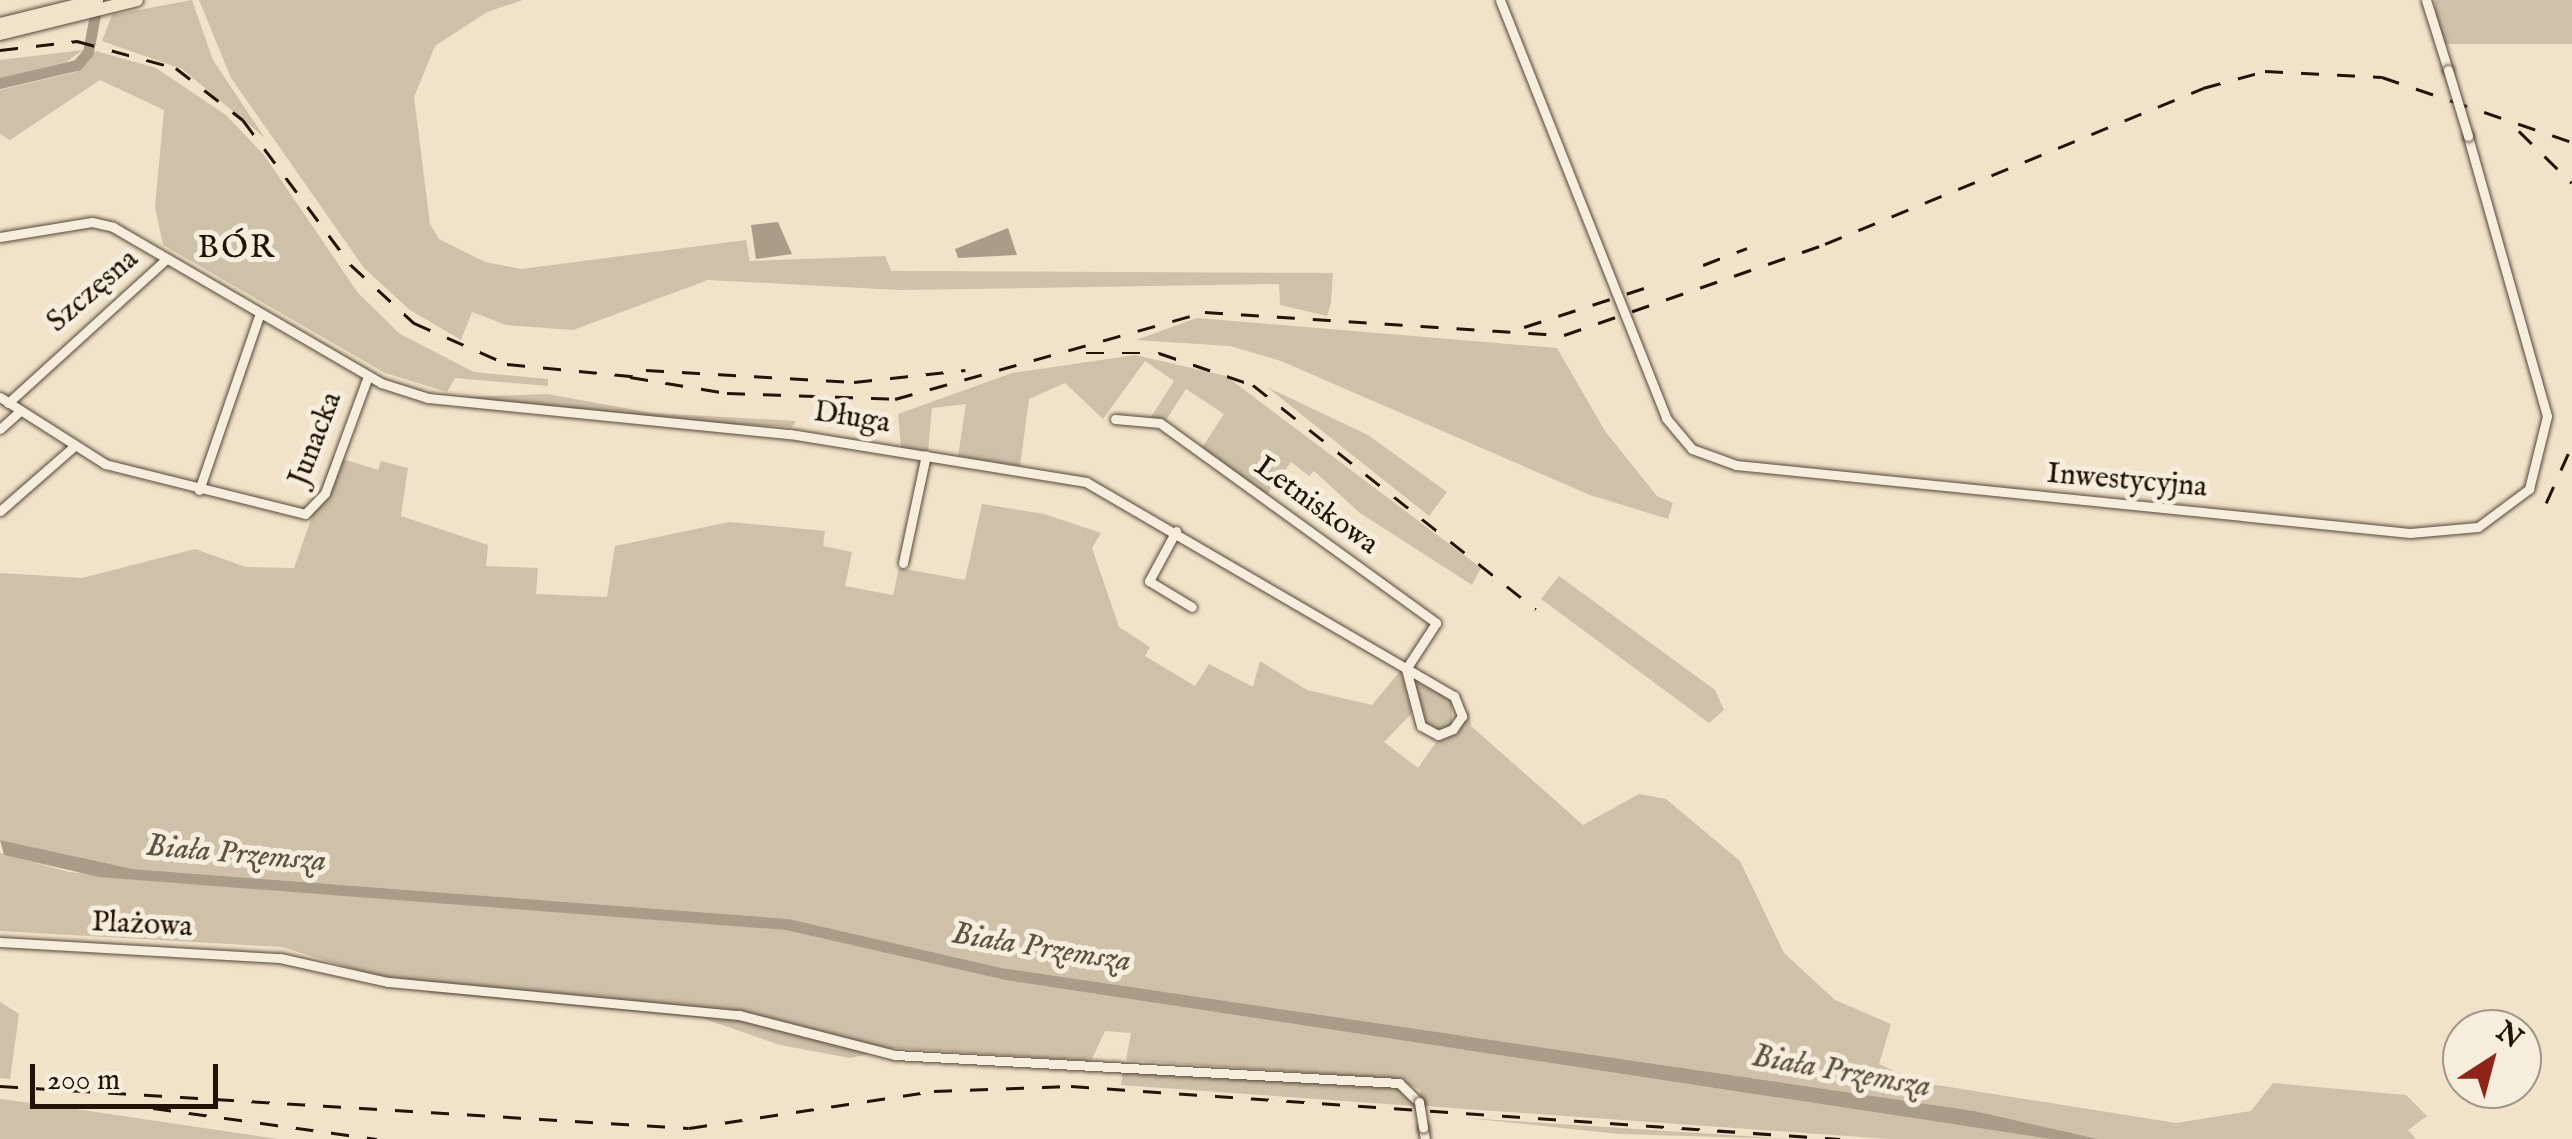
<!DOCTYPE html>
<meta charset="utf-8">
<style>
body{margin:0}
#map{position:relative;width:2572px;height:1139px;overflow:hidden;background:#f1e3ca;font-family:"IM FELL English",serif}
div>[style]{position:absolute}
.green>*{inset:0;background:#cec0a9;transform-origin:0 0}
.water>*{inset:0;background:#aa9d88}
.river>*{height:11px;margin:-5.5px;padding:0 5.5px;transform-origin:5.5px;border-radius:5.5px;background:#aa9d88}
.roads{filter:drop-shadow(0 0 2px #554838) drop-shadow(0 0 2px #554838)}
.minor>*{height:9px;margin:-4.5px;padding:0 4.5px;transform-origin:4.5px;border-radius:4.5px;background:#f6eddd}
.highway>*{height:12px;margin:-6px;padding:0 6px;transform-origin:6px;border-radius:6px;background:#f1e3ca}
.rail>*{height:2.5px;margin-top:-1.25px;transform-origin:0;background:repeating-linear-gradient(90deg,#211407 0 18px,transparent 0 36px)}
.bridges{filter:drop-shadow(0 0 2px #554838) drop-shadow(0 0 2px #554838)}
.minor-bridge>*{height:9px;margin:-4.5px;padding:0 4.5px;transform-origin:4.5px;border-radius:4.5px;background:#f6eddd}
span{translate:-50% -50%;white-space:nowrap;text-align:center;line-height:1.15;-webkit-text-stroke:10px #f6eddd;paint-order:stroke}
.street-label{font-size:30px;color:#211407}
.neighbourhood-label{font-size:32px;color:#211407;letter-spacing:2.5px}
.water-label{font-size:32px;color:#5f5241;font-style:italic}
.north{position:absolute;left:2442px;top:1009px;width:100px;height:100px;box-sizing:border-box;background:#f6eddd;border:2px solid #a19687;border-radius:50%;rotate:36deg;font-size:28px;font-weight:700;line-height:40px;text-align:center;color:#211407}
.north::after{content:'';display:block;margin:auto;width:35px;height:45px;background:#8f2418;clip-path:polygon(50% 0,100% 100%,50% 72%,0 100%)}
.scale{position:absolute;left:30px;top:1064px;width:188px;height:45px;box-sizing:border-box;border:5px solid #211407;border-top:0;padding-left:12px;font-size:30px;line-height:35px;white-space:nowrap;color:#211407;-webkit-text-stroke:8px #f6eddd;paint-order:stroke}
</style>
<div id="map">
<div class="green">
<div style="clip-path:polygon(192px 0,213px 60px,265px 138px,182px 69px,102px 41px,112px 15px)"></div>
<div style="clip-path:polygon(199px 0,523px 0,487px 12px,435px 46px,414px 97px,430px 224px,439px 239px,485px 262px,521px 269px,746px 240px,750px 261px,885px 256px,891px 271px,1333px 273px,1331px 303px,1327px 316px,1280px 305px,1279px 284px,900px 290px,708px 280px,573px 330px,506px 325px,472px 312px,461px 340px,410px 310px,364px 268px,231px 78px)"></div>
<div style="left:2435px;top:0;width:137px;height:44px"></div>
<div style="clip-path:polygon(83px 50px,66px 62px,0 79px,0 60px)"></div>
<div style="clip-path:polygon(96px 51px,156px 68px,226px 115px,264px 155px,358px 293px,400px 334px,474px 372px,548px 379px,548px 386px,455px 378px,447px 392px,385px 373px,163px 245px,155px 207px,164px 110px,100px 80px,10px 140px,0 134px,0 90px,76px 72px)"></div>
<div style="clip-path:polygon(1197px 318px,1557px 348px,1605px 431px,1657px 496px,1673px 503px,1668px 519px,1590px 495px,1281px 361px,1230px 346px,1136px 340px)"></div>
<div style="clip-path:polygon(1135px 355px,1226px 376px,1481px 568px,1472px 585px,1360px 513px,1314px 471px,1309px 476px,1291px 462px,1263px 500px,1198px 454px,1224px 414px,1186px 389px,1164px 423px,1151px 417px,1174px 381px,1145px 361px,1103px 419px,1065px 383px,1029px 399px,1020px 466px,958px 456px,966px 404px,932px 408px,928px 452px,901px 447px,898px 414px,1012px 373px)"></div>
<div style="clip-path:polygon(1267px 387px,1368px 435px,1447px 492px,1429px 516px)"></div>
<div style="clip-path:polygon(547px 394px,653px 413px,796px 421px,792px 427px,634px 419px,463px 397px)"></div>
<div style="clip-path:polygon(333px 456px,378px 470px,381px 461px,408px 468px,401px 516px,488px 545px,486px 566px,538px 568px,536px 594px,607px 597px,615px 546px,729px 522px,825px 531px,823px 546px,852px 552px,845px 586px,893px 595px,899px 568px,965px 580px,982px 504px,1044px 514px,1101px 533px,1092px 548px,1119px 627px,1150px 647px,1145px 656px,1195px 686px,1209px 664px,1253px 687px,1260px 661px,1307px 690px,1372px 705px,1401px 670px,1412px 713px,1384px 742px,1418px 768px,1439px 738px,1457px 733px,1469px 710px,1471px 726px,1583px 825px,1639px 794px,1666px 799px,1740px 861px,1784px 953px,1835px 1000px,1891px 1024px,1879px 1064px,1918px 1082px,2176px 1123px,2251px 1111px,2273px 1083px,2406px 1095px,2427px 1116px,2408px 1130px,2416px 1139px,2098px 1139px,1975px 1111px,1002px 968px,789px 919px,133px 869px,0 840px,0 573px,82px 578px,195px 549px,246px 567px,294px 568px)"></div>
<div style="clip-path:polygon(1559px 576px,1715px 690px,1724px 710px,1709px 723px,1541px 599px)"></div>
<div style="clip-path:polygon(1414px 681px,1452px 699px,1452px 725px,1438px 731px,1423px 722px)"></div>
<div style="clip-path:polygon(0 853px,69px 872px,785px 930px,1005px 980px,2050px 1139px,1889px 1139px,1424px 1106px,1420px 1090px,1398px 1079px,1126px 1060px,1131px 1033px,1105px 1031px,1091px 1061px,895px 1048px,850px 1058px,780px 1045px,702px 1018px,431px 993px,282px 947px,0 931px)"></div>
<div style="clip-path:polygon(0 1002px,19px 1014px,10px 1079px,0 1078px)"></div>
<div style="clip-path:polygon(1123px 1069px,1396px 1086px,1415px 1106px,1121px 1085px)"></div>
<div style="clip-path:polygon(0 1099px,62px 1107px,277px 1139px,0 1139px)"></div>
<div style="clip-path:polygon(1466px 1118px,1746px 1136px,1786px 1139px,1619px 1134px)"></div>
</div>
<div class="water">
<div style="clip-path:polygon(778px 222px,792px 254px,756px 259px,751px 225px)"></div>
<div style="clip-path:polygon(1008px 228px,1017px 255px,958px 258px,955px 249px)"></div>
<div style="clip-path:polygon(0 840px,133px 869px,789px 919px,1002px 968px,1975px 1111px,2098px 1139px,2050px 1139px,1005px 980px,785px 930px,99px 877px,4px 855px)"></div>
</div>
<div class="river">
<div style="left:0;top:83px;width:79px;rotate:-13.2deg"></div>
<div style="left:77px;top:65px;width:17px;rotate:-50deg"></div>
<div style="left:88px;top:52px;width:49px;rotate:-79.4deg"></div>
</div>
<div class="roads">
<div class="minor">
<div style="left:1500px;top:0;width:450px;rotate:68.3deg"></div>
<div style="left:1666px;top:418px;width:40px;rotate:50deg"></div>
<div style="left:1692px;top:449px;width:47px;rotate:20deg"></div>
<div style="left:1736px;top:465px;width:677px;rotate:5.76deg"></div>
<div style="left:2410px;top:533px;width:68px;rotate:-5deg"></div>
<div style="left:2478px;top:527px;width:64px;rotate:-36.7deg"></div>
<div style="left:2529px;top:489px;width:75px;rotate:-76.1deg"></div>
<div style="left:2547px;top:416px;width:291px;rotate:-105.8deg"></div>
<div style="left:2426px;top:0;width:73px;rotate:72.6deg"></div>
<div style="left:0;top:237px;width:93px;rotate:-9.3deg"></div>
<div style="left:92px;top:222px;width:22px;rotate:13deg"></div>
<div style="left:113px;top:227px;width:310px;rotate:30.2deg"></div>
<div style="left:381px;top:383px;width:49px;rotate:17.7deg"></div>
<div style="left:428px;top:398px;width:364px;rotate:5.7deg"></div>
<div style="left:790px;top:434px;width:300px;rotate:9.2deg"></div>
<div style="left:1086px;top:482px;width:426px;rotate:30.2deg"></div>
<div style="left:1454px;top:696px;width:22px;rotate:68deg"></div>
<div style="left:1462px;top:716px;width:16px;rotate:125deg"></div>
<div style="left:1453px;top:729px;width:16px;rotate:158deg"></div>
<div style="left:1438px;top:735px;width:19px;rotate:-152deg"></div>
<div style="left:1421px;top:726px;width:59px;rotate:-104.7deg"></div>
<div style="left:0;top:397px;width:125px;rotate:32.5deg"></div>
<div style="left:105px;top:464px;width:206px;rotate:14deg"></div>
<div style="left:305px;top:514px;width:29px;rotate:-46deg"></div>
<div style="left:325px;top:493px;width:125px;rotate:-69.8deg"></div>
<div style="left:8px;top:403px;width:214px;rotate:-42.3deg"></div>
<div style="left:1115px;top:419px;width:45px;rotate:5.1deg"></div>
<div style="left:1160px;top:423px;width:341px;rotate:35.9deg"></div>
<div style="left:1436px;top:623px;width:55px;rotate:123.1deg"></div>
<div style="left:0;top:429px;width:27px;rotate:-42deg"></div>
<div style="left:199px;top:490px;width:187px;rotate:-71deg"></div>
<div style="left:0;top:511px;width:96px;rotate:-41.2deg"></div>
<div style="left:1176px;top:531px;width:57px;rotate:118.4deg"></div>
<div style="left:1149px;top:581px;width:50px;rotate:31.2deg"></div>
<div style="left:903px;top:563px;width:110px;rotate:-78deg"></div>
<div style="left:0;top:942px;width:280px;rotate:3.3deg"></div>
<div style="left:280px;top:958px;width:111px;rotate:12.5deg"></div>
<div style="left:388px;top:982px;width:353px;rotate:5.4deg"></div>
<div style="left:739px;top:1015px;width:161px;rotate:14.4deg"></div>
<div style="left:895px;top:1055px;width:505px;rotate:3.18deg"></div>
<div style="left:1399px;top:1083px;width:28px;rotate:44deg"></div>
<div style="left:1423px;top:1128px;width:11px;rotate:80deg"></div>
</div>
<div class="highway">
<div style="left:0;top:24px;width:100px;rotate:-13.9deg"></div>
<div style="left:0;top:34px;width:141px;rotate:-13.9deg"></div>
</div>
</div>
<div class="rail">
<div style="left:0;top:50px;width:78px;rotate:-6.7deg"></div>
<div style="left:77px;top:41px;width:103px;rotate:15.3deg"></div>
<div style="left:176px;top:68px;width:85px;rotate:37.8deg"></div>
<div style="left:243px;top:120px;width:181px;rotate:53.3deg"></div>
<div style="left:351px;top:265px;width:86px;rotate:42.6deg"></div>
<div style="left:414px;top:323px;width:102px;rotate:23.8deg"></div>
<div style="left:507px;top:364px;width:134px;rotate:5.6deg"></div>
<div style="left:2519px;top:131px;width:74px;rotate:44.5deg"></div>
<div style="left:1703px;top:265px;width:47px;rotate:-21.1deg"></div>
<div style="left:1524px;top:327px;width:136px;rotate:-18deg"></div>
<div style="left:1086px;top:353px;width:73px"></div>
<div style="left:1159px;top:353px;width:99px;rotate:18.8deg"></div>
<div style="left:1253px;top:385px;width:361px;rotate:38.4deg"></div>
<div style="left:646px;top:370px;width:208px;rotate:3.3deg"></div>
<div style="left:854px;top:382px;width:112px;rotate:-6.2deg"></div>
<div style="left:630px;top:377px;width:98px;rotate:9.4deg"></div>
<div style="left:727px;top:393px;width:168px;rotate:2deg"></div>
<div style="left:895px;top:399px;width:322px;rotate:-15.7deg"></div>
<div style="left:1205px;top:312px;width:360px;rotate:3.7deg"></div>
<div style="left:1564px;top:335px;width:276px;rotate:-19.2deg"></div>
<div style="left:1825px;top:244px;width:409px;rotate:-22.4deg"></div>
<div style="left:2203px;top:88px;width:64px;rotate:-15.3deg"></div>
<div style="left:2265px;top:71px;width:117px;rotate:2.9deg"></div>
<div style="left:2382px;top:77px;width:201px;rotate:18.9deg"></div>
<div style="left:2546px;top:503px;width:64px;rotate:-65.9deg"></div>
<div style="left:0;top:1086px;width:690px;rotate:3.49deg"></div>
<div style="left:689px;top:1128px;width:248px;rotate:-8.6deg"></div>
<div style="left:934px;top:1091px;width:137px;rotate:-2.1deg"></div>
<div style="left:1071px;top:1086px;width:771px;rotate:3.94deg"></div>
<div style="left:153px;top:1108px;width:226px;rotate:7.9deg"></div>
</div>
<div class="bridges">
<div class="minor-bridge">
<div style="left:2448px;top:70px;width:69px;rotate:73.1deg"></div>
<div style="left:1419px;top:1102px;width:26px;rotate:81deg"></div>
</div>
</div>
<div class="street-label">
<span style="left:93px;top:291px;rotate:-41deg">Szczęsna</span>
<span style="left:852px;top:418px;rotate:9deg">Długa</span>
<span style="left:316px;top:439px;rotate:-69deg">Junacka</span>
<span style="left:2127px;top:481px;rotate:5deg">Inwestycyjna</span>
<span style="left:1316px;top:506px;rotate:36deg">Letniskowa</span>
<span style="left:142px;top:925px;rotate:3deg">Plażowa</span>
</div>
<div class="neighbourhood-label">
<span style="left:237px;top:249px">BÓR</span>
</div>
<div class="water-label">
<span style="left:236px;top:855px;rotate:5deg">Biała Przemsza</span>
<span style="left:1041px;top:949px;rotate:9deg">Biała Przemsza</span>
<span style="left:1841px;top:1073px;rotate:10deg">Biała Przemsza</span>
</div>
<div class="north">N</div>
<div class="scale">200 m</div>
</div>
